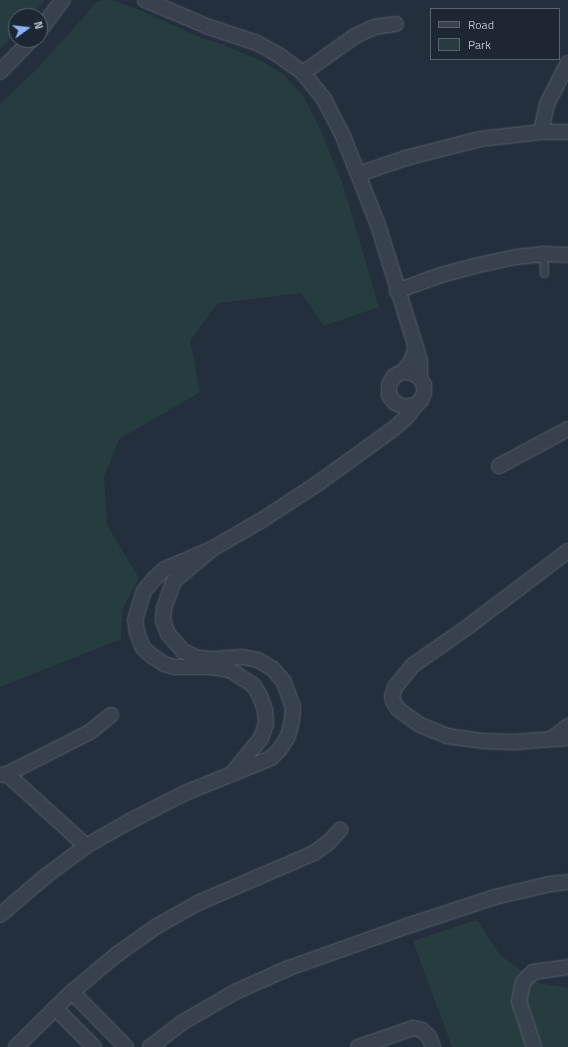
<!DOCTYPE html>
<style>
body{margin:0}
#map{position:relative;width:568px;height:1047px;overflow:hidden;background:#242f3e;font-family:"Titillium Web",sans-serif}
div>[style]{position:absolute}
.green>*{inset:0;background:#263c3f}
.roads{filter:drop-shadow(0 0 1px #565f6c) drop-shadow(0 0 1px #565f6c)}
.lane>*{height:7px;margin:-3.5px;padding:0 3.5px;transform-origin:3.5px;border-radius:3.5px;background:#38414e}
.street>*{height:14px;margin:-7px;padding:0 7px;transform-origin:7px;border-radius:7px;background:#38414e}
span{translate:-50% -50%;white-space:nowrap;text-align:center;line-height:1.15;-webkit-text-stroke:4px #1d2633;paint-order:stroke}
.legend{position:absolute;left:430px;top:8px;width:130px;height:52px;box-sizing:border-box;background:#1d2633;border:1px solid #59626f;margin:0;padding:5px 7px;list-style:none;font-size:12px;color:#b4bcc9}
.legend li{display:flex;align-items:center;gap:8px;height:20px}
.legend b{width:20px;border:1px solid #59626f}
.north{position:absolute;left:8px;top:8px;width:40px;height:40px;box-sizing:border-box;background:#1d2633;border:1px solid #59626f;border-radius:50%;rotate:75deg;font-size:11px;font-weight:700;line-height:16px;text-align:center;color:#b4bcc9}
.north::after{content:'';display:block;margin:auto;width:14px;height:18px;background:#8ab4f8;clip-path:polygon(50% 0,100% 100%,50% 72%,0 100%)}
</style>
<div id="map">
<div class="green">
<div style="clip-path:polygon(0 0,45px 0,31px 16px,16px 16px,16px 32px,0 49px)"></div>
<div style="clip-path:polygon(104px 0,112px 0,142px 11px,199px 37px,224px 45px,263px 62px,284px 75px,304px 97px,320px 129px,342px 182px,379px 307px,324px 326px,301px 293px,218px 303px,190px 341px,200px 392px,119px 439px,104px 477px,107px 525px,139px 578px,123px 608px,121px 639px,0 687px,0 104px,37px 69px,97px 2px)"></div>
<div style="clip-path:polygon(477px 920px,500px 955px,539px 983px,568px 988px,568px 1047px,452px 1047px,413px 941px)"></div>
</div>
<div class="roads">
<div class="lane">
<div style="left:543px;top:254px;width:19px;rotate:87deg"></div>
</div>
<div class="street">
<div style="left:145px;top:0;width:69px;rotate:22.9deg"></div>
<div style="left:209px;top:27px;width:51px;rotate:18.4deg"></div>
<div style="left:257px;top:43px;width:26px;rotate:29deg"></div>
<div style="left:280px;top:56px;width:29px;rotate:36deg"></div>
<div style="left:303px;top:73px;width:33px;rotate:51deg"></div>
<div style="left:324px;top:99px;width:42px;rotate:62.8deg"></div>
<div style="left:343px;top:136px;width:96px;rotate:68.5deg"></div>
<div style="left:378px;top:225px;width:142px;rotate:72.8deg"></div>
<div style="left:420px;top:361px;width:17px;rotate:90deg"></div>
<div style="left:40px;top:30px;width:38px;rotate:-53deg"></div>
<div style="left:0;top:72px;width:45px;rotate:-45.9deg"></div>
<div style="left:303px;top:73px;width:64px;rotate:-35.4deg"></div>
<div style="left:355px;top:36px;width:21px;rotate:-25deg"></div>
<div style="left:374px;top:27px;width:22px;rotate:-8deg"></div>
<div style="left:541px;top:132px;width:29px;rotate:-78deg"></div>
<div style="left:547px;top:104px;width:46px;rotate:-62.9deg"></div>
<div style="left:359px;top:174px;width:50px;rotate:-18.8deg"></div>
<div style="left:406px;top:158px;width:76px;rotate:-14.4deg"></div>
<div style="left:480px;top:139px;width:61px;rotate:-6.5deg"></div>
<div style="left:541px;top:132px;width:27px"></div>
<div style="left:397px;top:291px;width:47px;rotate:-20deg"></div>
<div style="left:441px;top:275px;width:34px;rotate:-15deg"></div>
<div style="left:474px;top:266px;width:43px;rotate:-12.1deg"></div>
<div style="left:516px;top:257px;width:27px;rotate:-6deg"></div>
<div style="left:543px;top:254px;width:25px;rotate:2deg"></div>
<div style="left:403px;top:372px;width:10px;rotate:6deg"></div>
<div style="left:413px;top:373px;width:9px;rotate:36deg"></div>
<div style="left:420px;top:378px;width:8px;rotate:60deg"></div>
<div style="left:424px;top:385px;width:8px;rotate:90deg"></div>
<div style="left:424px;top:393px;width:8px;rotate:113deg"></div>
<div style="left:421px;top:400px;width:7px;rotate:135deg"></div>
<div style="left:416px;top:405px;width:11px;rotate:170deg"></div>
<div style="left:405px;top:407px;width:11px;rotate:-158deg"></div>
<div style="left:395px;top:403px;width:10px;rotate:-127deg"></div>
<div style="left:389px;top:395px;width:10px;rotate:-90deg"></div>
<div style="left:389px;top:385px;width:10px;rotate:-61deg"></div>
<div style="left:394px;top:376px;width:10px;rotate:-24deg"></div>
<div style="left:403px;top:372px;width:14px;rotate:-54deg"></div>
<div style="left:411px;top:361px;width:14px;rotate:-69deg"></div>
<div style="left:499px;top:466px;width:78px;rotate:-28.2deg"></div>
<div style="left:568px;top:551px;width:124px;rotate:142.9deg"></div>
<div style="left:469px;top:626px;width:68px;rotate:145.1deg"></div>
<div style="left:413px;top:665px;width:28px;rotate:129deg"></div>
<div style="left:395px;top:687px;width:9px;rotate:108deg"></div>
<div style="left:392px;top:696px;width:5px;rotate:79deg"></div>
<div style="left:393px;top:701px;width:9px;rotate:58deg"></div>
<div style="left:398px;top:709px;width:27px;rotate:36deg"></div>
<div style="left:420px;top:725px;width:29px;rotate:22deg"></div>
<div style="left:447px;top:736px;width:35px;rotate:8deg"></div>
<div style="left:482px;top:741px;width:33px;rotate:2deg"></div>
<div style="left:515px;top:742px;width:53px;rotate:-4.3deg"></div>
<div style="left:551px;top:739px;width:21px;rotate:-37deg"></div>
<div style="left:234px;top:771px;width:43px;rotate:-50.7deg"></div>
<div style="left:261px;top:738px;width:15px;rotate:-70deg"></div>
<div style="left:266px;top:724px;width:14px;rotate:-94deg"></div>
<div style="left:265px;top:710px;width:15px;rotate:-110deg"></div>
<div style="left:260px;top:696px;width:13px;rotate:-122deg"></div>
<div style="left:253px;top:685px;width:27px;rotate:-147deg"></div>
<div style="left:230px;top:670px;width:19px;rotate:-171deg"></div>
<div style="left:211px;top:667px;width:37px;rotate:180deg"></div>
<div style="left:174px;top:667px;width:10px;rotate:-163deg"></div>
<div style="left:164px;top:664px;width:14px;rotate:-146deg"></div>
<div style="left:152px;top:656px;width:12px;rotate:-138deg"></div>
<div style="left:143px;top:648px;width:17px;rotate:-111deg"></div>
<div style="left:137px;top:632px;width:12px;rotate:-99deg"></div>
<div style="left:135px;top:620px;width:30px;rotate:-73deg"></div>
<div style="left:144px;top:591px;width:16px;rotate:-50deg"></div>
<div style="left:154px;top:579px;width:15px;rotate:-42deg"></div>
<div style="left:165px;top:569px;width:51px;rotate:-23.1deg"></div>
<div style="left:212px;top:549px;width:58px;rotate:-30.1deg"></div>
<div style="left:262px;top:520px;width:66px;rotate:-33.2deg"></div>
<div style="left:317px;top:484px;width:92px;rotate:-35.8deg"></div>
<div style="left:392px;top:430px;width:21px;rotate:-41deg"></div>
<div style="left:408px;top:416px;width:14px;rotate:-54deg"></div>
<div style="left:7px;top:774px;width:107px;rotate:42.3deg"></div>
<div style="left:0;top:775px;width:7px;rotate:-8deg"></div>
<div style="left:7px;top:774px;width:93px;rotate:-26.8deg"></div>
<div style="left:90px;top:732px;width:27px;rotate:-39deg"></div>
<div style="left:0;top:915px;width:62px;rotate:-40.4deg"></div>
<div style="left:47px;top:875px;width:49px;rotate:-36.6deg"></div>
<div style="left:86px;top:846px;width:53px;rotate:-29.5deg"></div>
<div style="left:132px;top:820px;width:59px;rotate:-27deg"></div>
<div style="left:185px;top:793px;width:93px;rotate:-22.1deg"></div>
<div style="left:271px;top:758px;width:13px;rotate:-45deg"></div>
<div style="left:280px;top:749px;width:15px;rotate:-58deg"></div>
<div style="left:288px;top:736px;width:16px;rotate:-76deg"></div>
<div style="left:292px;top:720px;width:13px;rotate:-86deg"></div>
<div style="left:293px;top:707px;width:27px;rotate:-110deg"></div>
<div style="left:284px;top:682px;width:17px;rotate:-130deg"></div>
<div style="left:273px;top:669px;width:17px;rotate:-149deg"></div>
<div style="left:258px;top:660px;width:16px;rotate:-169deg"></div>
<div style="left:242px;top:657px;width:29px;rotate:176deg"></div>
<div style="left:213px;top:659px;width:15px;rotate:-176deg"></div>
<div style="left:198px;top:658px;width:17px;rotate:-155deg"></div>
<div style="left:183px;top:651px;width:23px;rotate:-131deg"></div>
<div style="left:168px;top:634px;width:15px;rotate:-110deg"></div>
<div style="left:163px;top:620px;width:12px;rotate:-85deg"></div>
<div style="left:164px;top:608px;width:29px;rotate:-70deg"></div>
<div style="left:174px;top:581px;width:50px;rotate:-40.1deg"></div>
<div style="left:72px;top:992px;width:77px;rotate:45.5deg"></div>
<div style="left:55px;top:1008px;width:55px;rotate:45deg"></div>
<div style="left:16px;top:1047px;width:78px;rotate:-44.5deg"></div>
<div style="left:72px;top:992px;width:57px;rotate:-40.1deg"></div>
<div style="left:116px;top:955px;width:50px;rotate:-35.3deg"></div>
<div style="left:157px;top:926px;width:47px;rotate:-29.3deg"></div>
<div style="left:198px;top:903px;width:126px;rotate:-23.3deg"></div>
<div style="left:314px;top:853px;width:17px;rotate:-36deg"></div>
<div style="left:328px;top:843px;width:18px;rotate:-47deg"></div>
<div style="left:150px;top:1047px;width:41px;rotate:-37.1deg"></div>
<div style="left:183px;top:1022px;width:60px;rotate:-30deg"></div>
<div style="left:235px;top:992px;width:59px;rotate:-24deg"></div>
<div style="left:289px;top:968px;width:125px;rotate:-19.6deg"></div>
<div style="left:407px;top:926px;width:93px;rotate:-18.2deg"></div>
<div style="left:495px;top:897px;width:57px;rotate:-13.3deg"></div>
<div style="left:550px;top:884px;width:18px;rotate:-6deg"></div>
<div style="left:358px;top:1047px;width:58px;rotate:-19.1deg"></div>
<div style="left:413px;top:1028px;width:9px;rotate:13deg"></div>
<div style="left:422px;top:1030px;width:10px;rotate:45deg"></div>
<div style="left:429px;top:1037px;width:11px;rotate:68deg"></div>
<div style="left:534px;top:1047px;width:48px;rotate:-108.1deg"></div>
<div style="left:519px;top:1001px;width:19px;rotate:-78deg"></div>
<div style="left:523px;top:982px;width:14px;rotate:-45deg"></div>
<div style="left:533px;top:972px;width:35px;rotate:-8deg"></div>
</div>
</div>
<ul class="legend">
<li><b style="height:5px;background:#38414e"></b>Road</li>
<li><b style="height:11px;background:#263c3f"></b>Park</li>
</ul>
<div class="north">N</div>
</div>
